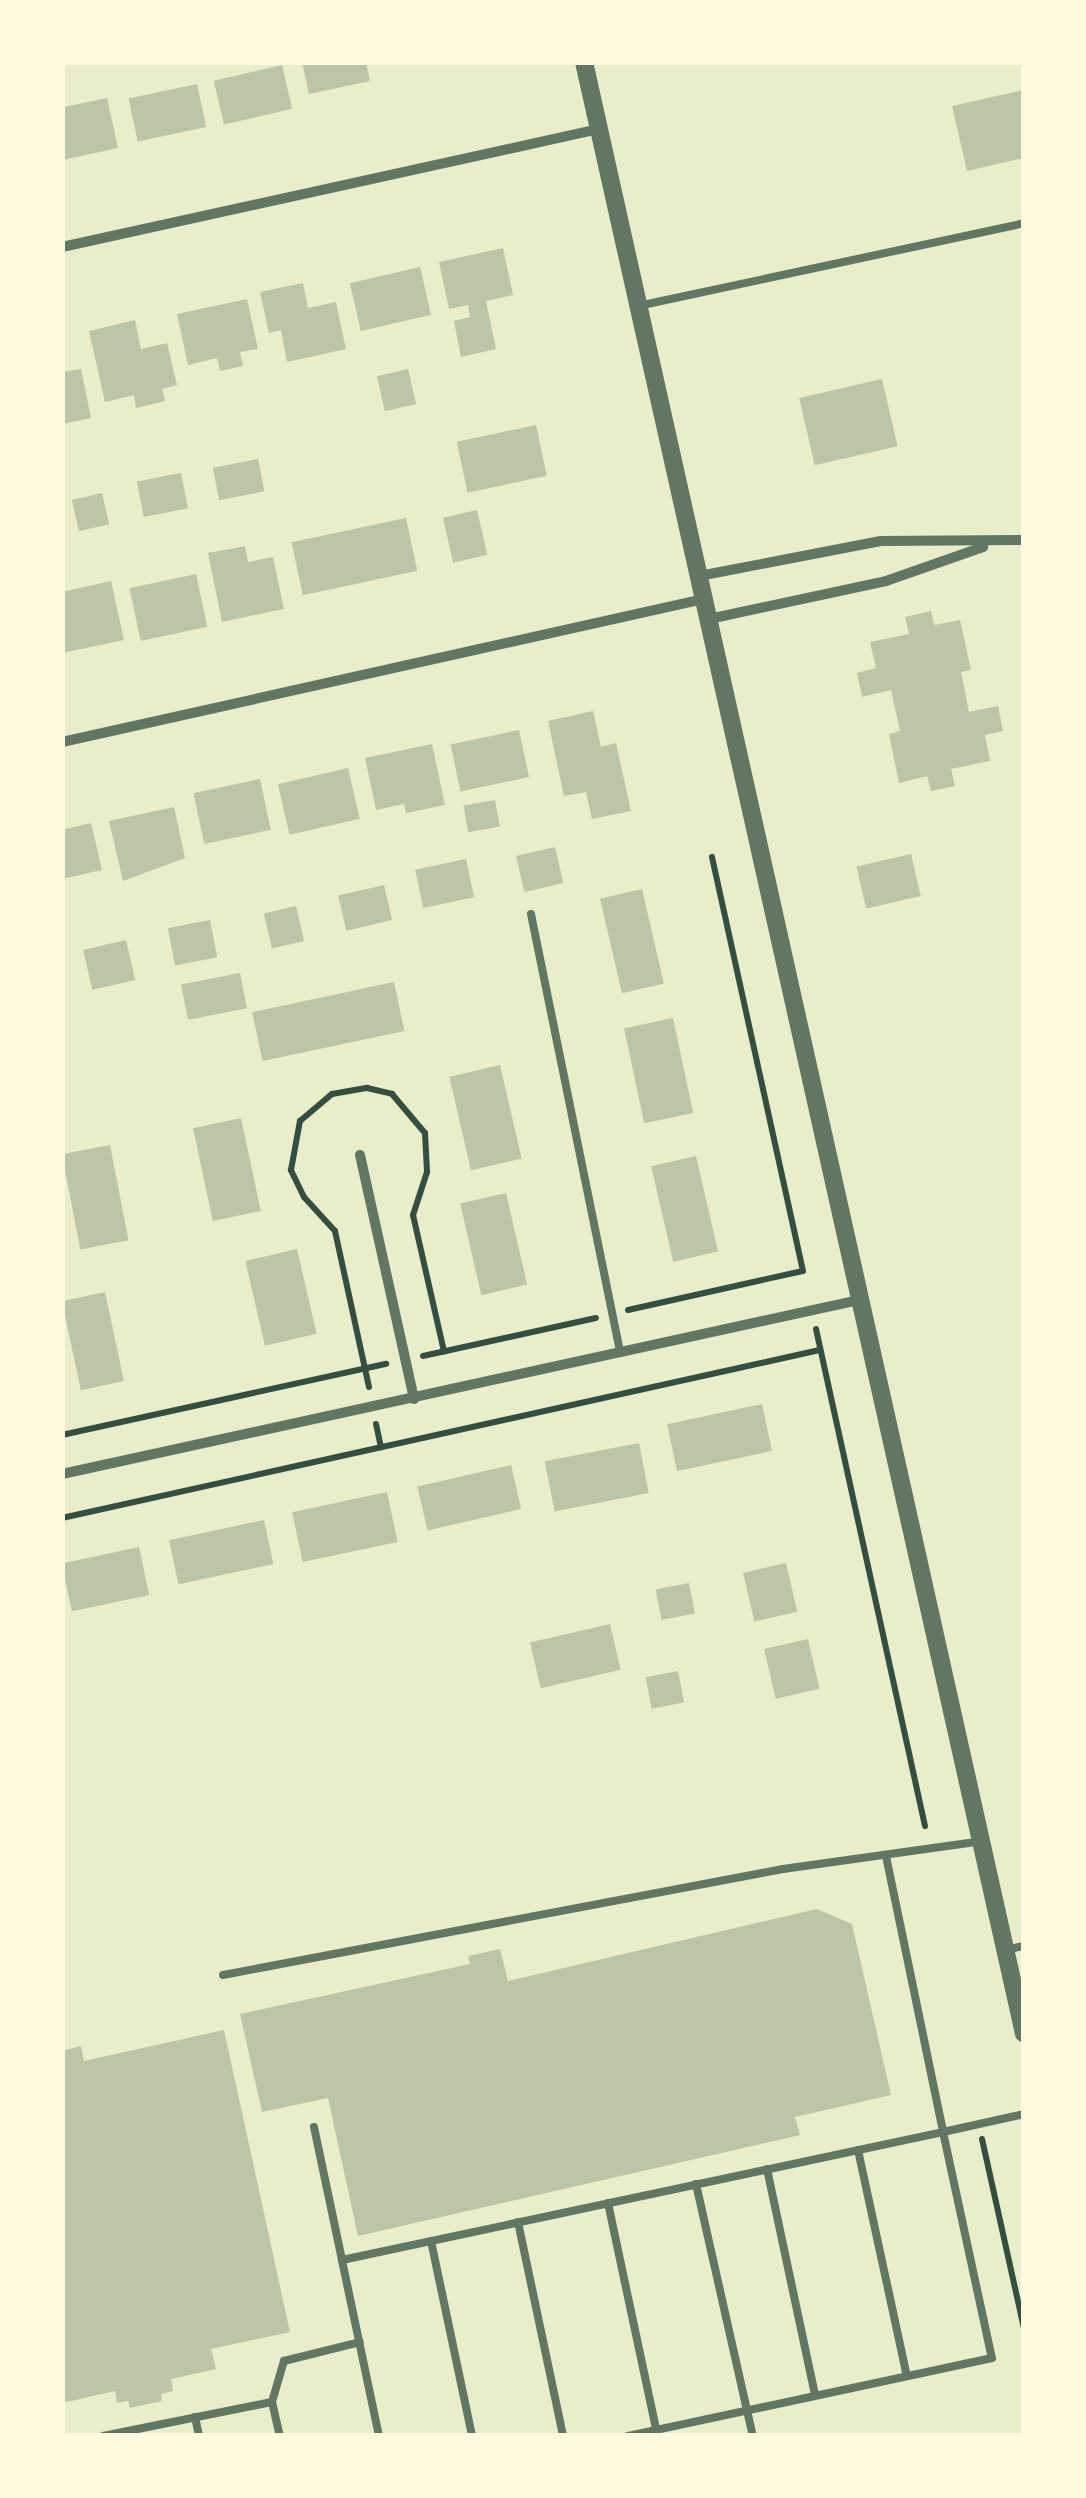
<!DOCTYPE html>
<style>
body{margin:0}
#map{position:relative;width:1086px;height:2498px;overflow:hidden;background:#e9edc9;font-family:"Noto Sans",sans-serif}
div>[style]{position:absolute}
.building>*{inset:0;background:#bcc5a7;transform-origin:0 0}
.path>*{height:6px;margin:-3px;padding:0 3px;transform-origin:3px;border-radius:3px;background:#344e41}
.service>*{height:8px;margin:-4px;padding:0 4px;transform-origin:4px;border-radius:4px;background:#617663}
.minor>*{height:10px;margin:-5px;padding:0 5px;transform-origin:5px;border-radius:5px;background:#617663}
.tertiary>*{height:18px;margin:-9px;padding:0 9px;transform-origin:9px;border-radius:9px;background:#617663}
span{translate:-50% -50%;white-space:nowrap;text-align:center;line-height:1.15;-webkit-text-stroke:10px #fefae0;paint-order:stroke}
.frame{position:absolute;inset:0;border:65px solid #fefae0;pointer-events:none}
</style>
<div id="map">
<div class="building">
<div style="clip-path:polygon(302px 62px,366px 62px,370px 81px,309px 94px)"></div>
<div style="left:282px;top:65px;width:45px;height:70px;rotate:77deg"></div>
<div style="left:197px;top:84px;width:44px;height:70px;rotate:78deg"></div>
<div style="clip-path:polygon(1024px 90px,1024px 158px,967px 171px,952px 106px)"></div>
<div style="clip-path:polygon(107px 98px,118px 148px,62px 160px,64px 107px)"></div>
<div style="clip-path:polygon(503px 248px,513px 295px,486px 301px,496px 349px,461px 357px,454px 321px,470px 317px,468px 305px,449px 309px,439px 262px)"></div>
<div style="left:420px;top:267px;width:49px;height:72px;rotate:77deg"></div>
<div style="clip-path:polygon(303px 283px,308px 308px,336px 302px,346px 349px,287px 362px,281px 330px,269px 333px,260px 292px)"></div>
<div style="clip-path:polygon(247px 299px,258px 349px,240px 352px,243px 366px,220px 371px,217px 358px,188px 365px,177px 314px)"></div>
<div style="clip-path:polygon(135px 320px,141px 349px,167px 343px,177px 385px,162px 389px,165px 401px,136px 408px,134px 395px,105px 402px,89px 331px)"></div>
<div style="clip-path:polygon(81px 369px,91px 418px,62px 424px,62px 372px)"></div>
<div style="left:408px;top:369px;width:36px;height:32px;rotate:77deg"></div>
<div style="left:882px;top:379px;width:69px;height:85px;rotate:77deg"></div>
<div style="left:536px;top:425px;width:52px;height:81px;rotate:78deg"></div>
<div style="left:258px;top:459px;width:33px;height:46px;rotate:79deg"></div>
<div style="left:181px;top:473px;width:36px;height:45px;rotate:79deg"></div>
<div style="left:102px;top:493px;width:32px;height:31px;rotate:77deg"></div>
<div style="left:477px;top:510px;width:46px;height:35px;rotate:77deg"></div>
<div style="left:406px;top:518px;width:54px;height:117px;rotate:78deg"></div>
<div style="clip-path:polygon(245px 546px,248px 562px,273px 557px,284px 609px,222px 622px,208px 553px)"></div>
<div style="left:196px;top:574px;width:54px;height:68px;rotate:78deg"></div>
<div style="clip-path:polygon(111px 581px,124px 640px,62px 653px,62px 592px)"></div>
<div style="clip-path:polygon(931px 611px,934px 625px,960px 620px,971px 670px,961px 672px,969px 712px,998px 706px,1003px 731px,985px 735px,990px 761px,951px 769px,955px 786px,931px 791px,927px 776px,899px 783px,889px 734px,900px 731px,891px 690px,862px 697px,857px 673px,876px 668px,870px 642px,909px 634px,905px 617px)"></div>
<div style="clip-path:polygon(593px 711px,601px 747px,616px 743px,631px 811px,592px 819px,586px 792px,564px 796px,548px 721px)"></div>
<div style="left:519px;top:730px;width:48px;height:70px;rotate:78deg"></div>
<div style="clip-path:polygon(432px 744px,445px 805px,406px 813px,404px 804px,376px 810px,365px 758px)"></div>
<div style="left:348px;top:768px;width:52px;height:72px;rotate:77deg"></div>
<div style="left:260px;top:779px;width:52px;height:68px;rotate:78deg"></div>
<div style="left:495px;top:800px;width:27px;height:32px;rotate:80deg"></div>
<div style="clip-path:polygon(174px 807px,185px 858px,123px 881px,109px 821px)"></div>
<div style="clip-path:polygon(91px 823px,102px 870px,62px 879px,62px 830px)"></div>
<div style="left:555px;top:847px;width:37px;height:40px;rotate:77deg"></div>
<div style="left:911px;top:854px;width:43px;height:56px;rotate:77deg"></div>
<div style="left:466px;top:859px;width:39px;height:52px;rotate:78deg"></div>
<div style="left:384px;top:885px;width:36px;height:47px;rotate:77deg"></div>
<div style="left:642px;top:889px;width:97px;height:43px;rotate:77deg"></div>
<div style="left:296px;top:906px;width:36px;height:33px;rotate:77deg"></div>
<div style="left:210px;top:920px;width:38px;height:43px;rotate:79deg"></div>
<div style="left:126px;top:940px;width:41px;height:44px;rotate:77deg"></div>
<div style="left:240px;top:973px;width:36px;height:60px;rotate:79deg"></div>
<div style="left:394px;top:982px;width:50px;height:145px;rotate:78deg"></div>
<div style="left:673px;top:1018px;width:97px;height:50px;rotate:78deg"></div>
<div style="left:500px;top:1065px;width:96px;height:52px;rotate:77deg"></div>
<div style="left:241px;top:1118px;width:95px;height:49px;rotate:78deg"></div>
<div style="left:110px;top:1145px;width:97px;height:49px;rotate:79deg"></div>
<div style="left:696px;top:1156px;width:98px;height:46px;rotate:77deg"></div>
<div style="left:506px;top:1193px;width:94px;height:47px;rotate:77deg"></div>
<div style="left:297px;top:1249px;width:87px;height:53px;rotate:77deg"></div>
<div style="left:105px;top:1292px;width:91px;height:44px;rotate:78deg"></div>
<div style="left:762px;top:1404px;width:48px;height:97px;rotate:78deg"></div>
<div style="left:639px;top:1443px;width:51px;height:96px;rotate:79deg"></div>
<div style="left:511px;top:1465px;width:45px;height:96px;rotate:77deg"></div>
<div style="left:387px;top:1492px;width:51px;height:97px;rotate:78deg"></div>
<div style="left:264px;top:1520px;width:45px;height:97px;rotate:78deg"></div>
<div style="left:139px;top:1547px;width:49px;height:79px;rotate:78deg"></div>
<div style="left:786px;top:1563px;width:50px;height:44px;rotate:77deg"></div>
<div style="left:689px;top:1583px;width:31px;height:34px;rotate:79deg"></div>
<div style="left:610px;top:1624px;width:47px;height:82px;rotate:77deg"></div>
<div style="left:808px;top:1639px;width:51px;height:45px;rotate:77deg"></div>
<div style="left:678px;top:1671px;width:32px;height:33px;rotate:79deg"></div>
<div style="clip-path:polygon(817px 1909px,852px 1924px,891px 2095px,795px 2117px,800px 2135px,358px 2236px,328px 2098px,262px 2112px,240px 2014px,470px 1964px,468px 1956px,500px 1949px,508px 1981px)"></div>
<div style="clip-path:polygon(224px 2030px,290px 2332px,211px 2349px,216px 2369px,171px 2379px,173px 2391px,161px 2394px,162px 2401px,130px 2408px,128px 2401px,117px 2403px,115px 2391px,62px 2403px,62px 2051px,81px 2046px,84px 2061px)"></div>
</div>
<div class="path">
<div style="left:628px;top:1310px;width:179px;rotate:-12.6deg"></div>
<div style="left:803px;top:1271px;width:424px;rotate:-102.4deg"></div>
<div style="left:816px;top:1329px;width:509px;rotate:77.63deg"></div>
<div style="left:423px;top:1356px;width:177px;rotate:-12.4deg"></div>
<div style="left:369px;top:1387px;width:160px;rotate:-102.3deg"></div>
<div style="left:335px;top:1231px;width:46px;rotate:-132.4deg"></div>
<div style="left:304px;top:1197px;width:30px;rotate:-116deg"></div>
<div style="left:291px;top:1170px;width:50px;rotate:-79.6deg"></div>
<div style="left:300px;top:1121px;width:42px;rotate:-40.2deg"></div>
<div style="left:332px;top:1094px;width:36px;rotate:-10deg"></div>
<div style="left:367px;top:1088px;width:26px;rotate:13deg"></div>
<div style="left:392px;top:1094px;width:51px;rotate:49.8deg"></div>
<div style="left:425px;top:1133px;width:39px;rotate:87deg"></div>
<div style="left:427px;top:1172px;width:45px;rotate:108deg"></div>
<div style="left:413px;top:1215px;width:140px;rotate:77.2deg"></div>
<div style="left:376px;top:1424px;width:24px;rotate:78deg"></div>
<div style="left:62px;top:1435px;width:332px;rotate:-12.4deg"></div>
<div style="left:62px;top:1518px;width:776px;rotate:-12.5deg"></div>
<div style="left:982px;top:2139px;width:194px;rotate:77.5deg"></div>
</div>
<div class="service">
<div style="left:638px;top:306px;width:395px;rotate:-12.1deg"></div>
<div style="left:531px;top:914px;width:448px;rotate:78.5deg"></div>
<div style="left:886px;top:1856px;width:282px;rotate:78.3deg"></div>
<div style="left:943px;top:2132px;width:83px;rotate:-12.5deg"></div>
<div style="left:1006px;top:1950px;width:18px;rotate:-13deg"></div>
<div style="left:223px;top:1975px;width:570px;rotate:-10.72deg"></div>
<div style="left:783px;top:1869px;width:200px;rotate:-8deg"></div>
<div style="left:314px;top:2127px;width:136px;rotate:78.1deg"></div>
<div style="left:858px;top:2150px;width:231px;rotate:77.8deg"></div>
<div style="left:767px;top:2169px;width:231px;rotate:78deg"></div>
<div style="left:696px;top:2184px;width:258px;rotate:77.3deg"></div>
<div style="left:608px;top:2203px;width:231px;rotate:78deg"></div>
<div style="left:518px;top:2222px;width:219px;rotate:78.1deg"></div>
<div style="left:431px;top:2241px;width:199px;rotate:78.1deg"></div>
<div style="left:272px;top:2402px;width:35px;rotate:77deg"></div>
<div style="left:195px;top:2417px;width:19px;rotate:78deg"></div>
<div style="left:103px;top:2436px;width:172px;rotate:-11.4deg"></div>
<div style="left:272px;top:2402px;width:43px;rotate:-73.7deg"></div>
<div style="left:284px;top:2361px;width:78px;rotate:-14deg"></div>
<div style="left:379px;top:2436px;width:180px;rotate:-101.9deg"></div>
<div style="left:342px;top:2260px;width:614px;rotate:-12.02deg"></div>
<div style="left:943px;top:2132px;width:231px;rotate:77.8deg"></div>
<div style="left:992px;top:2358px;width:373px;rotate:167.9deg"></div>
</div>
<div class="minor">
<div style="left:62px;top:247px;width:550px;rotate:-12.39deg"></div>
<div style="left:699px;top:576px;width:185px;rotate:-10.9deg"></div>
<div style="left:881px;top:541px;width:143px;rotate:-0.4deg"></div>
<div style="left:709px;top:619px;width:181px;rotate:-12.1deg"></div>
<div style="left:886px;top:581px;width:103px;rotate:-19.3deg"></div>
<div style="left:62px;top:742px;width:658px;rotate:-12.56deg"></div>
<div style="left:360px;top:1155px;width:250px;rotate:77.5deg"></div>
<div style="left:62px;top:1474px;width:820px;rotate:-12.32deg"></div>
</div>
<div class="tertiary">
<div style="left:584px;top:62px;width:2020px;rotate:77.42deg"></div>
</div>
<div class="frame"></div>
</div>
